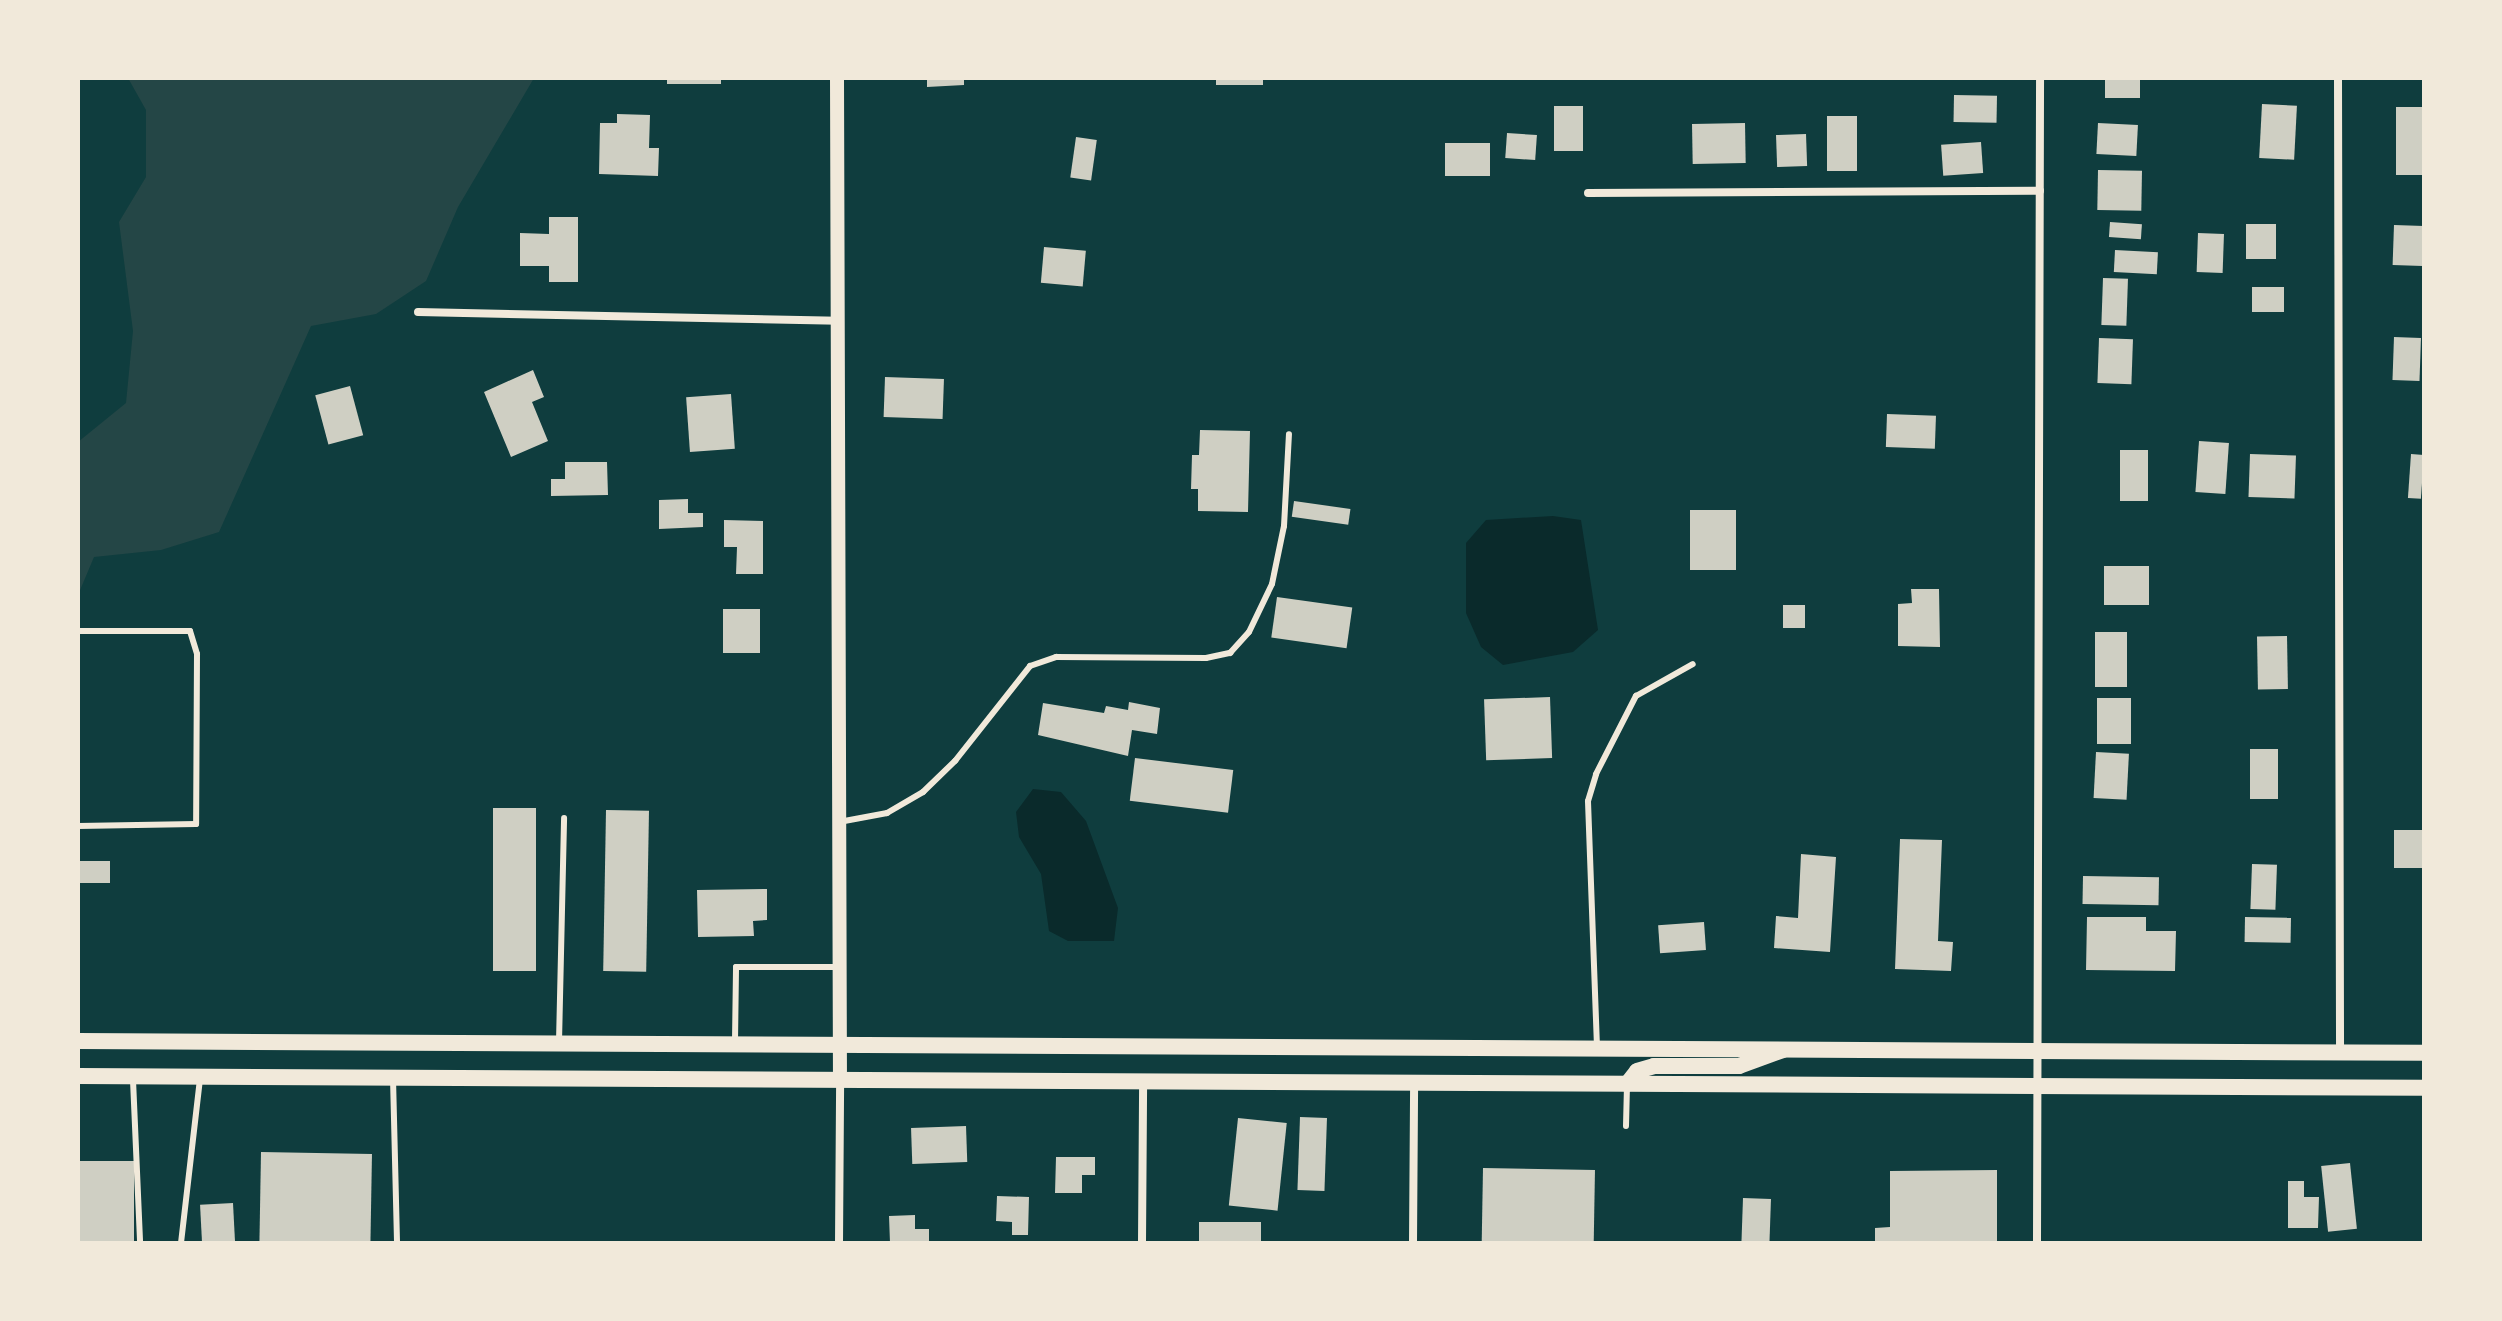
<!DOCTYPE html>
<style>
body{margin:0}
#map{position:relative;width:2502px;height:1321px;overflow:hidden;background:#0f3d3e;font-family:Signika,sans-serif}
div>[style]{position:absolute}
.green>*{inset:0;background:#244646}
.water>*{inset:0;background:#0a2a2b}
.building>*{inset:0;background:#cfcfc3;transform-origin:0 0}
.service>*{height:6px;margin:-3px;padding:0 3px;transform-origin:3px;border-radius:3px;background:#f1e9da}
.minor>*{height:8px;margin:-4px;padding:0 4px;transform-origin:4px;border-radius:4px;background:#f1e9da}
.tertiary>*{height:14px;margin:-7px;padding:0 7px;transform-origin:7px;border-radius:7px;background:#f1e9da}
.secondary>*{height:16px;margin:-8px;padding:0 8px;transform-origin:8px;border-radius:8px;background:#f1e9da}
span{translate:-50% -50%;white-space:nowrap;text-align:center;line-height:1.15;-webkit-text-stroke:6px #f1e9da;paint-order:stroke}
.frame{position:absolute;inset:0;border:80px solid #f1e9da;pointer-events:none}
</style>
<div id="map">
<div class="green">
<div style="clip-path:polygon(128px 78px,534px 78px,458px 207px,426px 281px,376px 314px,311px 326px,219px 532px,161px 550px,94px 557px,78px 595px,78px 442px,126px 403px,133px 331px,119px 222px,146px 177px,146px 110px)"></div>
</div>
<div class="water">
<div style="clip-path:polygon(1553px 516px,1581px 520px,1598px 630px,1573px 652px,1503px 665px,1481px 647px,1466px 613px,1466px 543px,1486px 520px)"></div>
<div style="clip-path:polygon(1033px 789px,1061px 792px,1086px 821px,1118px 908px,1114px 941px,1068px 941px,1049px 931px,1041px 874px,1019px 837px,1016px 812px)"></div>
</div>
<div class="building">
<div style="left:667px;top:78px;width:54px;height:6px"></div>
<div style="clip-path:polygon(927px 78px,964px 78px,964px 85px,927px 87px)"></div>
<div style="left:1216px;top:78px;width:47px;height:7px"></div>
<div style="left:2105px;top:78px;width:35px;height:20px"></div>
<div style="left:1954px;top:95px;width:43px;height:27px;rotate:1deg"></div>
<div style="left:2262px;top:104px;width:35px;height:54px;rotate:3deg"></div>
<div style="left:1554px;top:106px;width:29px;height:45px"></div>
<div style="left:2396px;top:107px;width:28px;height:68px"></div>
<div style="clip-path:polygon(617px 114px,650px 115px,649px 148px,659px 148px,658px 176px,599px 174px,600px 123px,617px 123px)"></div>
<div style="left:1827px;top:116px;width:30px;height:55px"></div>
<div style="left:1745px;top:123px;width:40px;height:53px;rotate:89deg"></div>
<div style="left:2098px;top:123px;width:40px;height:31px;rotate:3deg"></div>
<div style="left:1507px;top:133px;width:30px;height:25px;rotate:4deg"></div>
<div style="left:1806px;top:134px;width:32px;height:30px;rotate:88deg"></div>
<div style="left:1076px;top:137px;width:21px;height:41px;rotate:8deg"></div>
<div style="left:1981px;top:142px;width:31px;height:40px;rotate:86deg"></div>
<div style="left:1445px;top:143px;width:45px;height:33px"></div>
<div style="left:2098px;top:170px;width:44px;height:40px;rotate:1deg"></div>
<div style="clip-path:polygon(549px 217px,578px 217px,578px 282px,549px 282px,549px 266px,520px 266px,520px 233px,549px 234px)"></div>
<div style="left:2110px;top:222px;width:32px;height:15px;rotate:4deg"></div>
<div style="left:2246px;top:224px;width:30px;height:35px"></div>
<div style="left:2394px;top:225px;width:30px;height:40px;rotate:2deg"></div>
<div style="left:2198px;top:233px;width:26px;height:39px;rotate:2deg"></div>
<div style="left:1044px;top:247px;width:42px;height:36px;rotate:5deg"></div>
<div style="left:2115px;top:250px;width:43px;height:22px;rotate:3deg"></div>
<div style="left:2103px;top:278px;width:25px;height:47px;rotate:2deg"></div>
<div style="left:2252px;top:287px;width:32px;height:25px"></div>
<div style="left:2394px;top:337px;width:27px;height:43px;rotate:2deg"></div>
<div style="left:2099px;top:338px;width:34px;height:45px;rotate:2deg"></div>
<div style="clip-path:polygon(533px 370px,544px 397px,532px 402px,548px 441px,511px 457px,484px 392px)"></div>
<div style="left:885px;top:377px;width:59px;height:40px;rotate:2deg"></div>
<div style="left:350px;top:386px;width:51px;height:36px;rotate:75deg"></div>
<div style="left:731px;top:394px;width:55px;height:45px;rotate:86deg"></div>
<div style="left:1887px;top:414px;width:49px;height:33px;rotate:2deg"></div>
<div style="clip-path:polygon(1200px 430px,1250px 431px,1248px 512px,1198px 511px,1198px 489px,1191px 489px,1192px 455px,1199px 455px)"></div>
<div style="left:2199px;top:441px;width:30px;height:51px;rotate:4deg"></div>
<div style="left:2120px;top:450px;width:28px;height:51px"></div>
<div style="left:2250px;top:454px;width:46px;height:43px;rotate:2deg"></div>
<div style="left:2411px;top:454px;width:13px;height:44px;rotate:4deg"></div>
<div style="clip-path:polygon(565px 462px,607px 462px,608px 495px,551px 496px,551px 479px,565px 479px)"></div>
<div style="clip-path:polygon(688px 499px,688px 513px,703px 513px,703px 527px,659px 529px,659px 500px)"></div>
<div style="left:1294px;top:501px;width:57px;height:16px;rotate:8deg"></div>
<div style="left:1736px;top:510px;width:60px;height:46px;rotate:90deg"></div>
<div style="clip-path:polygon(724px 520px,763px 521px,763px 574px,736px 574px,737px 547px,724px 547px)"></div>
<div style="left:2104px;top:566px;width:45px;height:39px"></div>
<div style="clip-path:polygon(1911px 589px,1939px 589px,1940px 647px,1898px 646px,1898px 604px,1912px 603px)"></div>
<div style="left:1277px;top:597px;width:76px;height:41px;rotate:8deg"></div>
<div style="left:1783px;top:605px;width:22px;height:23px"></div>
<div style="left:723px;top:609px;width:37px;height:44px"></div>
<div style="left:2095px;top:632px;width:32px;height:55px"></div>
<div style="left:2287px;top:636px;width:53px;height:30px;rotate:89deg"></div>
<div style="left:1550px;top:697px;width:61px;height:66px;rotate:88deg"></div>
<div style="left:2097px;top:698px;width:34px;height:46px"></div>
<div style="clip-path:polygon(1129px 702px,1160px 708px,1157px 734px,1132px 730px,1128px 756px,1038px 735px,1043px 703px,1104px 713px,1106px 706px,1128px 710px)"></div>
<div style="left:2278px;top:749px;width:50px;height:28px;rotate:90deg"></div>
<div style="left:2096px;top:752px;width:33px;height:46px;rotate:3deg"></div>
<div style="left:1135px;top:758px;width:99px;height:43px;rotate:7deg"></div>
<div style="left:493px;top:808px;width:43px;height:163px"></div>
<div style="left:606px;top:810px;width:43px;height:161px;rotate:1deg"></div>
<div style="left:2424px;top:830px;width:38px;height:30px;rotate:90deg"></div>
<div style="clip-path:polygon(1900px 839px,1942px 840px,1938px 941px,1953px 942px,1951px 971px,1895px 969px)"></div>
<div style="clip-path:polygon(1801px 854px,1836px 857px,1830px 952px,1774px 948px,1776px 916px,1798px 918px)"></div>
<div style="left:78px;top:861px;width:32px;height:22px"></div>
<div style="left:2252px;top:864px;width:25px;height:45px;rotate:2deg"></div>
<div style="left:2083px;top:876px;width:76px;height:28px;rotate:1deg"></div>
<div style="clip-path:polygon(767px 889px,767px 920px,753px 921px,754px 936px,698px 937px,697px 890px)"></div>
<div style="clip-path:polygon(2087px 917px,2146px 917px,2146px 931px,2176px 931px,2175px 971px,2086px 970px)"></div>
<div style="left:2245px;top:917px;width:46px;height:25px;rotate:1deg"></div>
<div style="left:1704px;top:922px;width:28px;height:46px;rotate:86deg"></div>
<div style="left:1300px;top:1117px;width:27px;height:73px;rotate:2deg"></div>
<div style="left:1238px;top:1118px;width:49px;height:88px;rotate:6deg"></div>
<div style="left:966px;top:1126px;width:36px;height:55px;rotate:88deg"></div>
<div style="left:261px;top:1152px;width:111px;height:91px;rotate:1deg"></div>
<div style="clip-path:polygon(1056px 1157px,1095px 1157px,1095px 1175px,1082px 1175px,1082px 1193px,1055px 1193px)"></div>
<div style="left:78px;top:1161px;width:56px;height:82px"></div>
<div style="left:2350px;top:1163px;width:66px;height:29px;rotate:84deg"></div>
<div style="left:1483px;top:1168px;width:112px;height:75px;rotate:1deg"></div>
<div style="clip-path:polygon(1997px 1170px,1997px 1243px,1875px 1243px,1875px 1228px,1890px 1227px,1890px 1171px)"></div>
<div style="clip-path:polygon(2288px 1181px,2304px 1181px,2304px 1197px,2319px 1197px,2318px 1228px,2288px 1228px)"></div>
<div style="clip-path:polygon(997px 1196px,1029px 1197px,1028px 1235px,1012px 1235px,1012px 1222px,996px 1221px)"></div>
<div style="left:1743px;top:1198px;width:28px;height:45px;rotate:2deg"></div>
<div style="left:233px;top:1203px;width:40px;height:33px;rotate:87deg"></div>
<div style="clip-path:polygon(915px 1215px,915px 1229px,929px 1229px,929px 1243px,890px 1243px,889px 1216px)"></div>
<div style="left:1199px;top:1222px;width:62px;height:21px"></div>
</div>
<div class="service">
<div style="left:78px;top:631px;width:112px"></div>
<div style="left:190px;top:631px;width:24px;rotate:73deg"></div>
<div style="left:197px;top:654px;width:170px;rotate:90.3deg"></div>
<div style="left:196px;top:824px;width:118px;rotate:179deg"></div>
<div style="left:839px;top:822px;width:49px;rotate:-10.6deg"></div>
<div style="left:887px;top:813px;width:42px;rotate:-30.3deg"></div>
<div style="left:923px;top:792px;width:45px;rotate:-44.1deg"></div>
<div style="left:955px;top:761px;width:121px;rotate:-51.7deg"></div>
<div style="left:1030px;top:666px;width:28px;rotate:-19deg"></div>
<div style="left:1056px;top:657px;width:150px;rotate:0.4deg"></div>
<div style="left:1206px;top:658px;width:25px;rotate:-12deg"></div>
<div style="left:1230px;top:653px;width:28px;rotate:-48deg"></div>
<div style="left:1249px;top:632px;width:53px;rotate:-64.4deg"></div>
<div style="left:1272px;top:584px;width:59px;rotate:-78.3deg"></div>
<div style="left:1284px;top:526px;width:92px;rotate:-86.9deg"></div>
<div style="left:735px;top:1041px;width:74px;rotate:-89.2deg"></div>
<div style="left:736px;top:967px;width:103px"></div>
<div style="left:559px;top:1042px;width:224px;rotate:-88.7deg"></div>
<div style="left:1597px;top:1047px;width:246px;rotate:-92.1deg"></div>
<div style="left:1588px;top:801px;width:28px;rotate:-73deg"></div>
<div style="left:1596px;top:774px;width:88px;rotate:-62.9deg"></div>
<div style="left:1636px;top:696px;width:65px;rotate:-29.3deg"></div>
<div style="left:393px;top:1078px;width:165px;rotate:88.6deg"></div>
<div style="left:133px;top:1080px;width:163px;rotate:87.5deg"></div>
<div style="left:1626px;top:1126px;width:42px;rotate:-88.6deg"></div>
<div style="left:181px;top:1243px;width:166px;rotate:-83.4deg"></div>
</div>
<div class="minor">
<div style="left:2338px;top:78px;width:975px;rotate:89.88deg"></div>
<div style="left:1588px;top:193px;width:452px;rotate:-0.3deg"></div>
<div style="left:418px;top:312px;width:420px;rotate:1.2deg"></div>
<div style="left:839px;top:1243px;width:163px;rotate:-89.6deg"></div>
<div style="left:1142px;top:1243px;width:160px;rotate:-89.6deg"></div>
<div style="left:1413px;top:1243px;width:158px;rotate:-89.6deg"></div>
<div style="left:2037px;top:1243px;width:1165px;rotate:-89.85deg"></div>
</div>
<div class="tertiary">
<div style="left:837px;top:78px;width:1002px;rotate:89.83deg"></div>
</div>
<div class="secondary">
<div style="left:78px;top:1041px;width:2346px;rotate:0.29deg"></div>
<div style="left:78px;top:1076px;width:2346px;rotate:0.29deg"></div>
<div style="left:1627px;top:1084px;width:16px;rotate:-52deg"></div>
<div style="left:1637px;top:1071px;width:18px;rotate:-16deg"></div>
<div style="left:1654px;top:1066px;width:85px"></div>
<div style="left:1739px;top:1066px;width:47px;rotate:-20deg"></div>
</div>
<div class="frame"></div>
</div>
